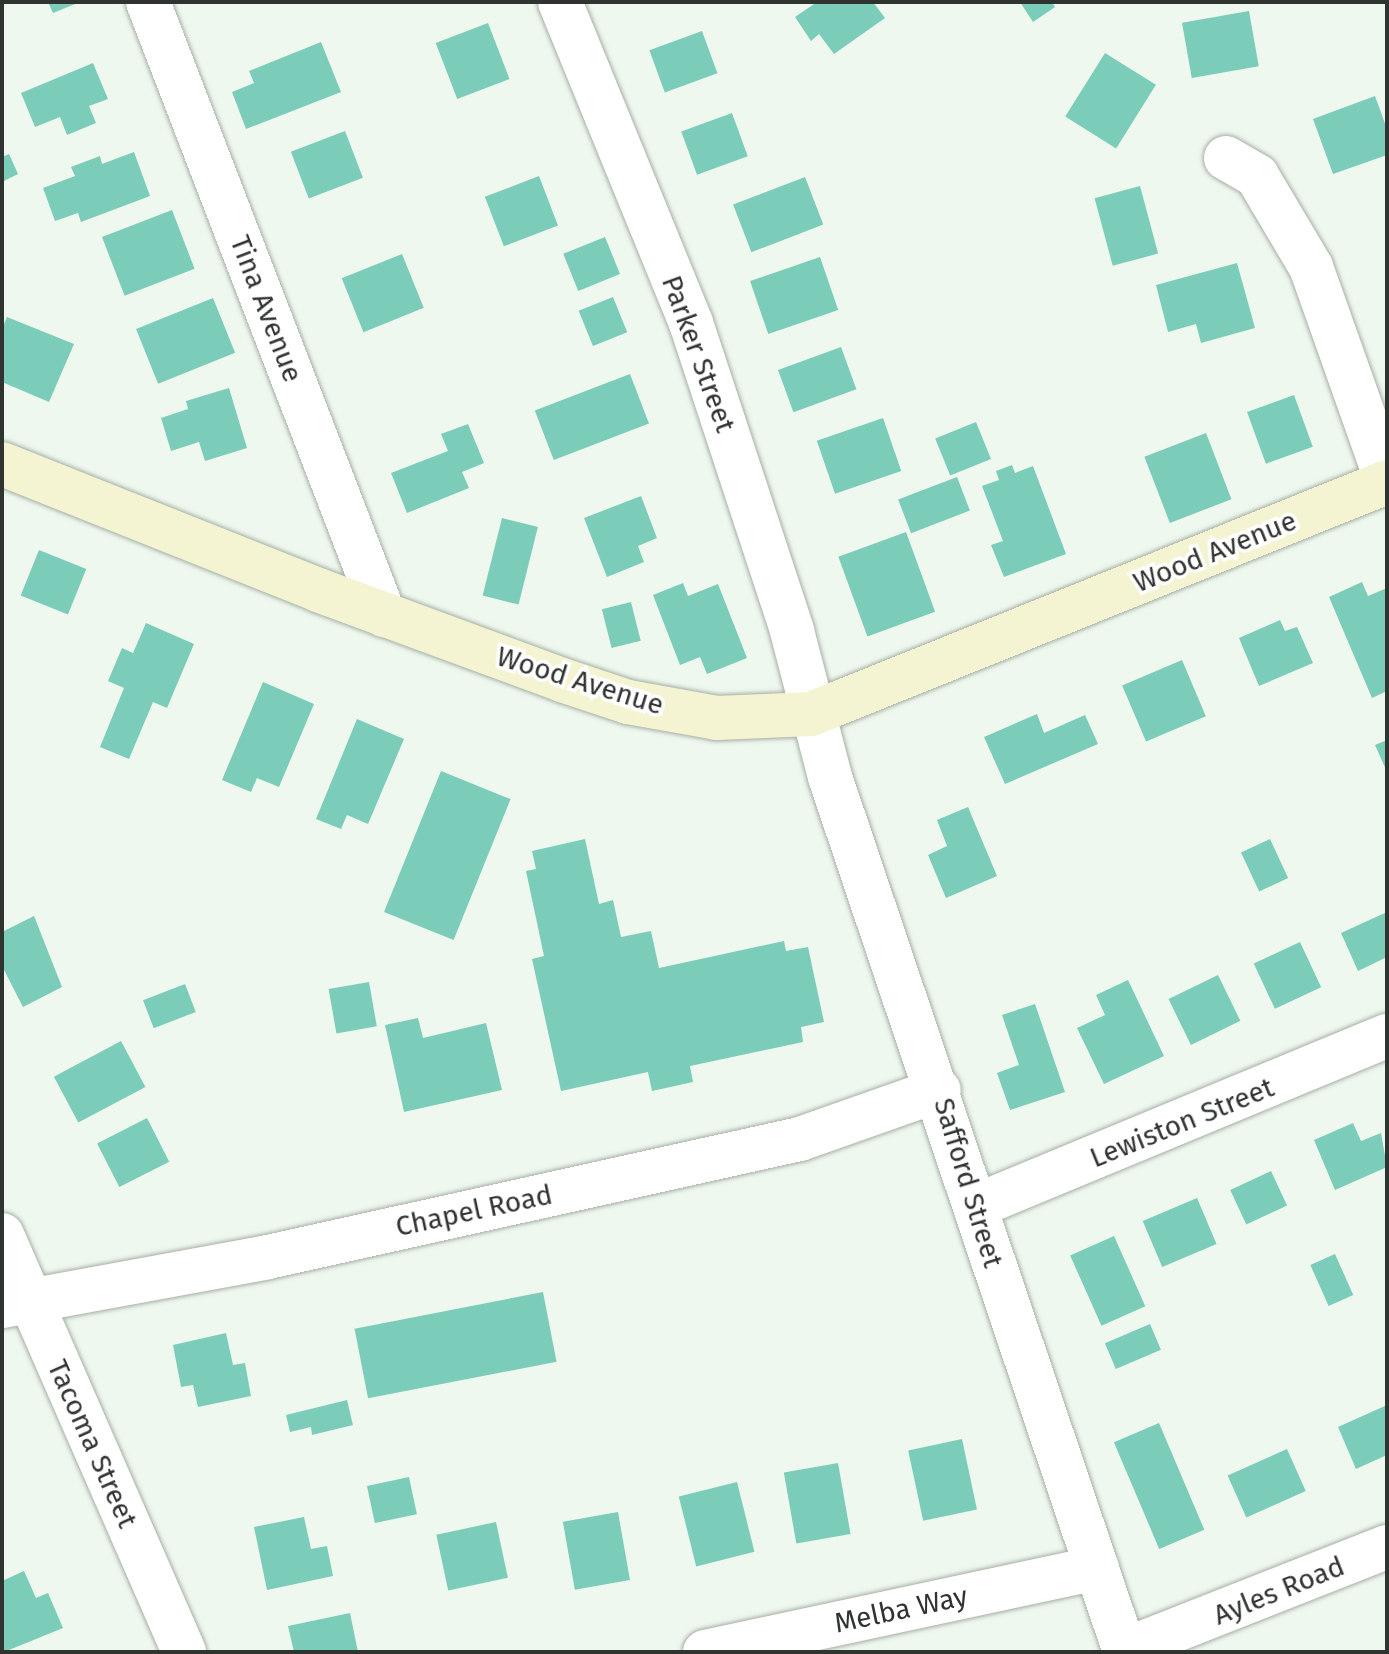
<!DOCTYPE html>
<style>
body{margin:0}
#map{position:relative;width:1389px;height:1654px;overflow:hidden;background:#eff8ee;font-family:"Fira Sans",sans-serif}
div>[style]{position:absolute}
.building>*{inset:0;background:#7bcdba;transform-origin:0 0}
.roads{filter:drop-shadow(0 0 2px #a6afa5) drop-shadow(0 0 2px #a6afa5)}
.street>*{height:44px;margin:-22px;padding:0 22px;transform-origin:22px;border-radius:22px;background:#fff}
.secondary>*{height:44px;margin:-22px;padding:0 22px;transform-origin:22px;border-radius:22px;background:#f4f4d3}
span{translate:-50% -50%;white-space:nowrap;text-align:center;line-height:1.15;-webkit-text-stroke:7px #fff;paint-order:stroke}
.street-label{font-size:28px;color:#303430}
.frame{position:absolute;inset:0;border:4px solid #303430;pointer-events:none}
</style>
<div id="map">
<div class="building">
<div style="clip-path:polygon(48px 2px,80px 2px,53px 13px)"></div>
<div style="clip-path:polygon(817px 2px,873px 2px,885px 18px,834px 54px,819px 34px,811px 41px,795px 17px)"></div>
<div style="clip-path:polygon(1020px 2px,1052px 2px,1055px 7px,1033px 22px)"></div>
<div style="left:1249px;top:11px;width:56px;height:68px;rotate:80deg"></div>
<div style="left:488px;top:23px;width:60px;height:56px;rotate:69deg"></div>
<div style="left:702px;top:31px;width:45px;height:56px;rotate:70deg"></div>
<div style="clip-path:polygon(321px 42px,341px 92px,246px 129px,232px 92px,254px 83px,249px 71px)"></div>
<div style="left:1105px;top:53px;width:60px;height:75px;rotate:32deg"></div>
<div style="clip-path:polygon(93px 63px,108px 99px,89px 106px,96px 123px,67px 135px,60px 117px,35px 127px,21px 93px)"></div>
<div style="clip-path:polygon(1375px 96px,1387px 129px,1387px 155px,1333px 174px,1313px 119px)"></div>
<div style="left:732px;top:113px;width:46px;height:54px;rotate:70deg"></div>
<div style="left:345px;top:131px;width:50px;height:58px;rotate:69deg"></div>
<div style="clip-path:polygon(134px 152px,150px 196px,81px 222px,78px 213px,55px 221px,43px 188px,75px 176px,71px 167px,100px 156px,102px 164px)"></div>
<div style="clip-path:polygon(9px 154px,18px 174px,2px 182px,2px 157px)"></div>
<div style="left:539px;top:176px;width:53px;height:58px;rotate:69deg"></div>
<div style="left:805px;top:177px;width:51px;height:77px;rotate:69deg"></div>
<div style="left:1140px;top:186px;width:70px;height:47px;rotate:75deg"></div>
<div style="left:172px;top:210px;width:63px;height:75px;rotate:69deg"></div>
<div style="left:605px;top:237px;width:40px;height:45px;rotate:68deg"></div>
<div style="left:402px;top:254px;width:58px;height:65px;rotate:68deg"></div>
<div style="left:820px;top:257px;width:56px;height:74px;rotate:71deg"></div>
<div style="clip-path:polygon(1237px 263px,1255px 328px,1201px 343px,1196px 324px,1168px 332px,1156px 285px)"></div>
<div style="left:613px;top:297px;width:38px;height:37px;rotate:68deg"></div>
<div style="left:213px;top:298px;width:59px;height:83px;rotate:68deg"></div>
<div style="clip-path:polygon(7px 317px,74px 344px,49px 402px,2px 382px,2px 329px)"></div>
<div style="left:841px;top:347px;width:45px;height:67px;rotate:70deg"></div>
<div style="left:630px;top:374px;width:53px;height:102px;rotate:69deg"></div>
<div style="clip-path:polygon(229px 388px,247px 448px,205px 461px,199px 442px,171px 451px,161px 418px,188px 409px,186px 401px)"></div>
<div style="left:1294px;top:395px;width:55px;height:50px;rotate:70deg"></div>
<div style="left:883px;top:418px;width:56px;height:70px;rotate:71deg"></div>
<div style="left:976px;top:422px;width:40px;height:44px;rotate:68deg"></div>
<div style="clip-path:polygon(468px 424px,484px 463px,462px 472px,469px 488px,407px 513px,391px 473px,448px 451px,441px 434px)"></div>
<div style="left:1206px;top:433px;width:71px;height:66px;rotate:69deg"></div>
<div style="clip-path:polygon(1012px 465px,1015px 473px,1033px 466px,1066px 554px,1004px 577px,991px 545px,1003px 541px,982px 486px,999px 480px,996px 471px)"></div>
<div style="left:957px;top:477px;width:36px;height:63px;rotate:69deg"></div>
<div style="clip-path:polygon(641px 496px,657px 538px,638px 546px,644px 562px,607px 577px,584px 518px)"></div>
<div style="left:502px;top:518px;width:37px;height:80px;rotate:14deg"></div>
<div style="left:906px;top:532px;width:85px;height:72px;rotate:70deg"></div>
<div style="left:39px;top:550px;width:51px;height:49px;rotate:22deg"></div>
<div style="clip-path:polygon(1362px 582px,1368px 596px,1387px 588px,1387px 691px,1372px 698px,1329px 597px)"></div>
<div style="clip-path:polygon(683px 583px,688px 596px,718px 584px,747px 658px,707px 674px,700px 657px,680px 665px,653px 595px)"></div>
<div style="left:631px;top:602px;width:40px;height:30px;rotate:76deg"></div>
<div style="clip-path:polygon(1280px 620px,1285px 631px,1297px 627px,1313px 663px,1259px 686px,1239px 638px)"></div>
<div style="clip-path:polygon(146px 623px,194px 644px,167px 708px,153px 702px,129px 759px,100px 747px,124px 688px,108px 681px,122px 648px,133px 653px)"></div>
<div style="left:1182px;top:660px;width:61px;height:65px;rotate:67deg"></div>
<div style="clip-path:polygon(263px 682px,314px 704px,279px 787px,257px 778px,251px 792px,222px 780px)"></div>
<div style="clip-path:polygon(1037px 714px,1044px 733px,1085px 715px,1098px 744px,1005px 784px,984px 737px)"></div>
<div style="clip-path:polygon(357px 719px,404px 739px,368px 824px,347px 815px,341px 829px,316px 819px)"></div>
<div style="clip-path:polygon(1387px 740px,1387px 772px,1375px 745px)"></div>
<div style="left:441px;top:771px;width:75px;height:152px;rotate:22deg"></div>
<div style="clip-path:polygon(968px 807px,997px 876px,946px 898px,928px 855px,947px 846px,937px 820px)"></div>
<div style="clip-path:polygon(585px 839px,599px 904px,613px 900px,621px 937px,651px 931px,659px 968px,784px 941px,786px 951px,808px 947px,824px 1022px,801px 1027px,803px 1042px,690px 1066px,693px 1082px,652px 1091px,648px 1072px,561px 1091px,532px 959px,544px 956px,526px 871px,536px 869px,532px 851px)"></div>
<div style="left:1270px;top:839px;width:43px;height:32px;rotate:65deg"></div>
<div style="clip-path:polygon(1387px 912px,1387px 957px,1358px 971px,1341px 933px)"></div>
<div style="clip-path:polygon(34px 916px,62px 987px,23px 1007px,2px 966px,2px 932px)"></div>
<div style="left:1300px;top:942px;width:50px;height:51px;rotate:65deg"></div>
<div style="left:1218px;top:975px;width:51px;height:55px;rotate:64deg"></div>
<div style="clip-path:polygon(1128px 980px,1164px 1056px,1104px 1084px,1077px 1028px,1105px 1015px,1096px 995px)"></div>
<div style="left:369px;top:982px;width:45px;height:41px;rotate:80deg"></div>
<div style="left:185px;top:984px;width:30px;height:45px;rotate:69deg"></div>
<div style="clip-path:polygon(1035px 1004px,1065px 1092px,1010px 1110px,997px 1073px,1019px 1065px,1002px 1015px)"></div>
<div style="clip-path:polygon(418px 1018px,423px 1038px,486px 1023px,502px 1090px,404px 1112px,385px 1025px)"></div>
<div style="left:121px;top:1041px;width:52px;height:76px;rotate:62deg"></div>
<div style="left:147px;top:1118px;width:49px;height:56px;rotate:63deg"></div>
<div style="clip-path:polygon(1353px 1123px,1361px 1141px,1381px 1133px,1387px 1167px,1335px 1190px,1314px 1140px)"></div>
<div style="left:1271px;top:1171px;width:38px;height:45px;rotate:65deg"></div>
<div style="left:1197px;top:1198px;width:50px;height:59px;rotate:67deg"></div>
<div style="left:1114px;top:1236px;width:77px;height:48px;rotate:66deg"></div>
<div style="left:1335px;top:1254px;width:45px;height:27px;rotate:66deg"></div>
<div style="left:543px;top:1292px;width:71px;height:192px;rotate:79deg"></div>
<div style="left:1150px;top:1324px;width:28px;height:49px;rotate:67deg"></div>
<div style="clip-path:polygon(226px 1333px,233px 1365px,245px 1363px,251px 1396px,198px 1407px,193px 1385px,181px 1387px,173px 1345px)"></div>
<div style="clip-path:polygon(347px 1400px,353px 1425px,312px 1435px,311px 1427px,290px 1432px,286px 1415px)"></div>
<div style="clip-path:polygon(1387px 1405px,1387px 1455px,1356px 1469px,1338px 1427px)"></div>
<div style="left:1159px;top:1423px;width:116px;height:49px;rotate:67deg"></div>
<div style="left:962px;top:1439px;width:72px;height:55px;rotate:78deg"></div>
<div style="left:1287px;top:1449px;width:46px;height:65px;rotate:66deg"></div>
<div style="left:838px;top:1463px;width:72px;height:55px;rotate:80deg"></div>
<div style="left:409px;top:1477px;width:38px;height:43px;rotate:78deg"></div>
<div style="left:737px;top:1482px;width:72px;height:60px;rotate:76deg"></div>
<div style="left:618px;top:1512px;width:69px;height:56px;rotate:80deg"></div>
<div style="clip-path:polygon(304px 1517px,311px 1549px,327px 1546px,333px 1576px,267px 1590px,254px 1527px)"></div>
<div style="left:496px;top:1522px;width:57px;height:61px;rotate:78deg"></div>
<div style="clip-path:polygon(24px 1571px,36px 1598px,48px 1593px,63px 1628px,4px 1652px,2px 1581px)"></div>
<div style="clip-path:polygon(350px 1613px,358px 1652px,294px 1652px,288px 1626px)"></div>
</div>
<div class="roads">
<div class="street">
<div style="left:148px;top:2px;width:657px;rotate:68.94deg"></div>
<div style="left:560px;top:2px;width:347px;rotate:67.8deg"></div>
<div style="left:691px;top:323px;width:324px;rotate:71.8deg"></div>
<div style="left:792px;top:631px;width:151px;rotate:75.4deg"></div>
<div style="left:830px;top:777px;width:923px;rotate:71.37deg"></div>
<div style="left:1226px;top:158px;width:36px;rotate:30deg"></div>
<div style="left:1257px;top:176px;width:106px;rotate:59.3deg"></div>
<div style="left:1311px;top:267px;width:228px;rotate:70.5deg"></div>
<div style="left:976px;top:1206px;width:445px;rotate:-22.5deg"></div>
<div style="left:2px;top:1235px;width:455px;rotate:66.4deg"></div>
<div style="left:2px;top:1306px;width:270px;rotate:-10.4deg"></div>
<div style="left:268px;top:1257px;width:545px;rotate:-12.51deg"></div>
<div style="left:800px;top:1139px;width:147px;rotate:-19.4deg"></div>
<div style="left:1125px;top:1650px;width:282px;rotate:-21.5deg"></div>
<div style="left:705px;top:1652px;width:401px;rotate:-12.1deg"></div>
</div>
<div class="secondary">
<div style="left:2px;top:464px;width:340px;rotate:21.7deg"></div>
<div style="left:318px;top:590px;width:260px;rotate:20.2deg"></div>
<div style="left:562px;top:680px;width:70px;rotate:18.4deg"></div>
<div style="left:628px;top:702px;width:90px;rotate:10.2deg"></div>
<div style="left:717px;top:718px;width:94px;rotate:-2.4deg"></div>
<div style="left:811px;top:714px;width:621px;rotate:-21.94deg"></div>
</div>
</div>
<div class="street-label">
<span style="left:266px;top:309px;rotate:69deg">Tina Avenue</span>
<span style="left:698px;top:354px;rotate:70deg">Parker Street</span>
<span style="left:1215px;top:552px;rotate:-22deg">Wood Avenue</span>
<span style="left:580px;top:681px;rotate:17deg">Wood Avenue</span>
<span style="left:1182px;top:1123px;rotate:-22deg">Lewiston Street</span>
<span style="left:968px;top:1183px;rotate:73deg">Safford Street</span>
<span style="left:474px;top:1211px;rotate:-12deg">Chapel Road</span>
<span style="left:92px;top:1444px;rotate:66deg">Tacoma Street</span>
<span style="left:1279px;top:1591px;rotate:-22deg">Ayles Road</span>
<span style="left:901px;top:1610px;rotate:-12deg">Melba Way</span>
</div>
<div class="frame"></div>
</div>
